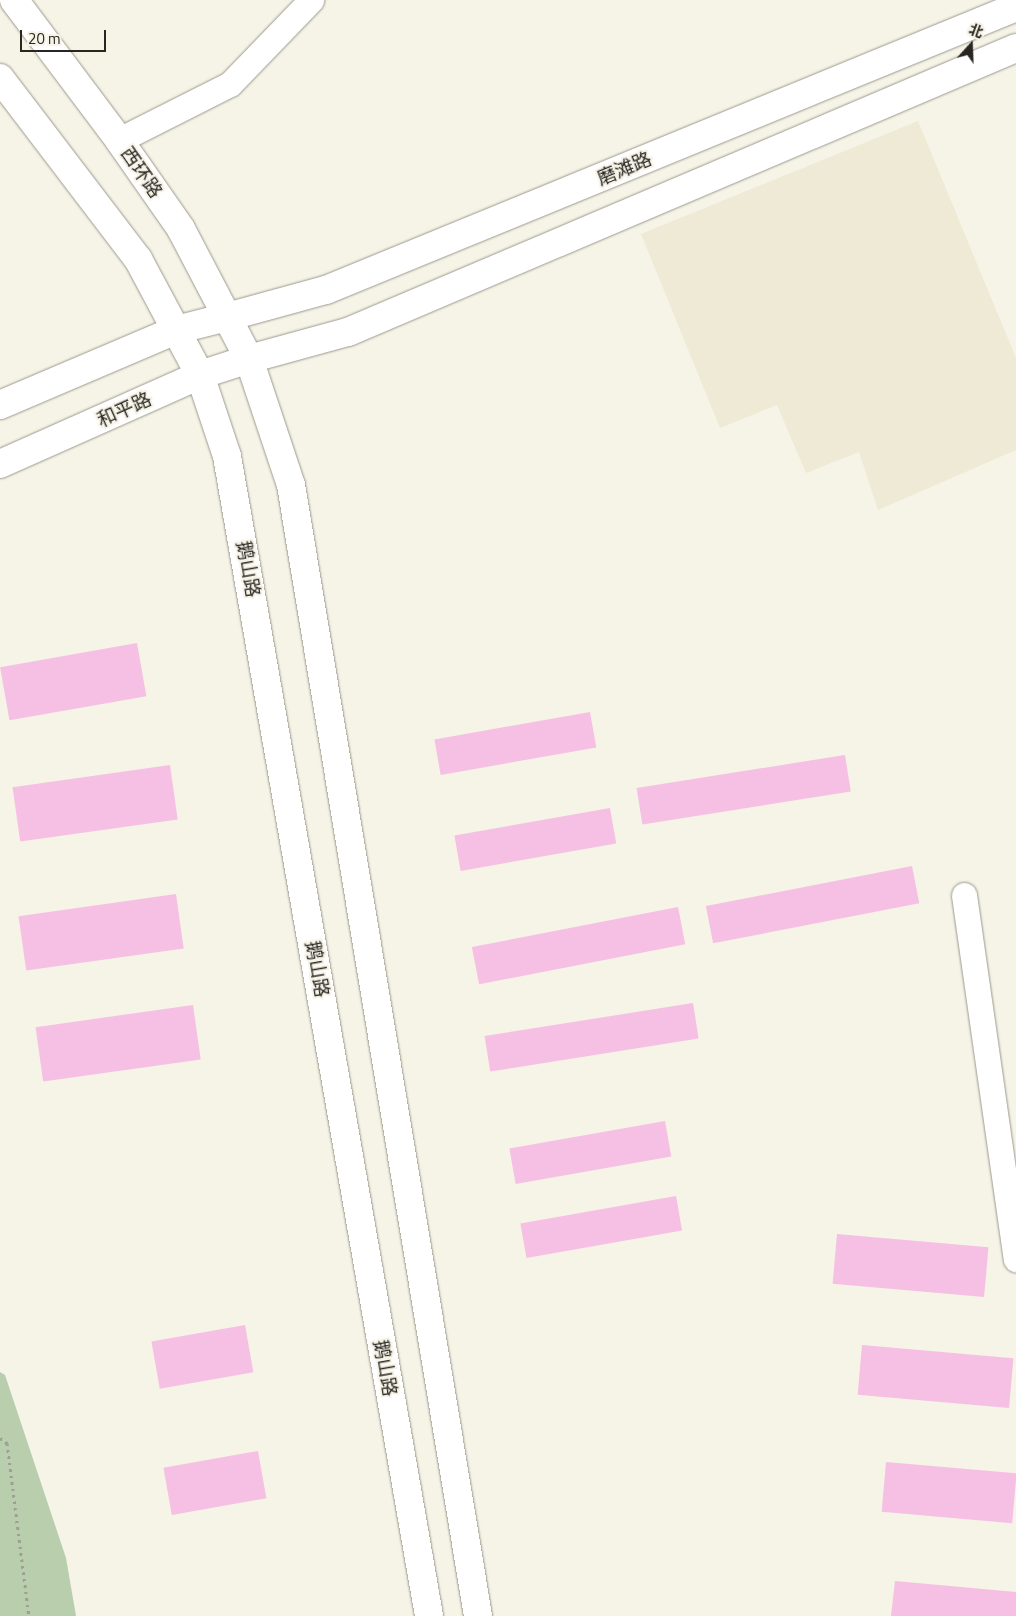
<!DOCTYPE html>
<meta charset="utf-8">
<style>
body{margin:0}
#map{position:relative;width:1016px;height:1616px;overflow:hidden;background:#f6f3e7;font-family:"Titillium Web","Noto Sans SC",sans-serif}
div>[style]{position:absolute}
.built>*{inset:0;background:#efead6}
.green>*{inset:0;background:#b8cead}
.building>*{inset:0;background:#f6c0e4;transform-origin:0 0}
.path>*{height:3px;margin-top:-1.5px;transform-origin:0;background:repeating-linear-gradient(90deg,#9f9d94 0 2.5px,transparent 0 6.5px)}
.roads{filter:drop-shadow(0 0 1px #9b998d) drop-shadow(0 0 1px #9b998d)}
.minor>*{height:25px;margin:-12.5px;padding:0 12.5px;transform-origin:12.5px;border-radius:12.5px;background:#fff}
.tertiary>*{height:28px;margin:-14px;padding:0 14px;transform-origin:14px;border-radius:14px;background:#fff}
.secondary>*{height:28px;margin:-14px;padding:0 14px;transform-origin:14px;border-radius:14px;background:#fff}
.primary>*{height:28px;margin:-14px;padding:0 14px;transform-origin:14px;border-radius:14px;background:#fff}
span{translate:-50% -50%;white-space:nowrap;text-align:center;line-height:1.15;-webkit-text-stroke:4px #f6f3e7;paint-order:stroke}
.street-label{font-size:19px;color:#272622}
.north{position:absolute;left:946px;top:20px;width:50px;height:50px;-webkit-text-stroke:4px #f6f3e7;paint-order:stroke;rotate:20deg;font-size:14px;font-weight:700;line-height:20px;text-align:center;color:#272622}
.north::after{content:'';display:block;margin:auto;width:18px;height:22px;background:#272622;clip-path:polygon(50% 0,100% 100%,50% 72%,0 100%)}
.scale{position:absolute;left:20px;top:30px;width:86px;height:22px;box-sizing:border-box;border:2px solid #272622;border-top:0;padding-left:6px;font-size:15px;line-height:18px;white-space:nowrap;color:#272622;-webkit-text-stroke:4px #f6f3e7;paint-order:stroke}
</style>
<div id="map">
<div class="built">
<div style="clip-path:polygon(918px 121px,1016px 358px,1016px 450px,878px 510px,859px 452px,806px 473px,777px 405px,720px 428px,641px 234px)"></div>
</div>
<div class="green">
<div style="clip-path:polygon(0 1372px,5px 1375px,66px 1558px,76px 1616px,0 1616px)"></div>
</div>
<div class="building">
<div style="left:137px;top:643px;width:54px;height:139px;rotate:80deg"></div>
<div style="left:590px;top:712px;width:36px;height:158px;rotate:80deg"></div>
<div style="left:845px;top:755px;width:37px;height:211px;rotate:81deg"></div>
<div style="left:170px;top:765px;width:55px;height:159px;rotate:82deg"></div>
<div style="left:610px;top:808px;width:36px;height:158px;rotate:80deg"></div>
<div style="left:912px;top:866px;width:38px;height:210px;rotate:79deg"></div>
<div style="left:176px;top:894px;width:55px;height:159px;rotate:82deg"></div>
<div style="left:678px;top:907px;width:38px;height:210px;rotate:79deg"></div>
<div style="left:693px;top:1003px;width:36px;height:211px;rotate:81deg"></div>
<div style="left:193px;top:1005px;width:55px;height:159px;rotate:82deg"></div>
<div style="left:665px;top:1121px;width:36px;height:158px;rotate:80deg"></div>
<div style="left:676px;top:1196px;width:35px;height:158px;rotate:80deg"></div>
<div style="left:837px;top:1234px;width:152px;height:50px;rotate:5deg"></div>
<div style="left:245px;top:1325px;width:48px;height:95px;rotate:80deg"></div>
<div style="left:862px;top:1345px;width:152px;height:50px;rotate:5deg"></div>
<div style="left:258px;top:1451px;width:48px;height:96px;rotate:80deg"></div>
<div style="left:886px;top:1462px;width:131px;height:50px;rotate:5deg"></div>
<div style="clip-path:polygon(895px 1581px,1016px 1592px,1016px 1616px,891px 1616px)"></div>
</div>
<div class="path">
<div style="left:0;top:1438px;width:9px;rotate:36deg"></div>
<div style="left:7px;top:1443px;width:174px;rotate:82.8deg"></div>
</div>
<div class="roads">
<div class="minor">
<div style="left:119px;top:140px;width:124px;rotate:-26.8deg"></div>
<div style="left:230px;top:84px;width:117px;rotate:-46deg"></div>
<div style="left:964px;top:895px;width:368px;rotate:81.9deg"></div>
</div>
<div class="tertiary">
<div style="left:227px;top:317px;width:103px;rotate:-15.3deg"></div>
<div style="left:326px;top:290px;width:746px;rotate:-22.3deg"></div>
<div style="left:249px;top:359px;width:103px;rotate:-15.3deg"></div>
<div style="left:348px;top:332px;width:726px;rotate:-23.03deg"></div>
</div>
<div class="secondary">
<div style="left:0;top:405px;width:191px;rotate:-23.1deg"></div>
<div style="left:176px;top:330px;width:53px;rotate:-14.3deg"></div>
<div style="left:0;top:464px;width:219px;rotate:-24deg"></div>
<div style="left:200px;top:375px;width:52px;rotate:-18.1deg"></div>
</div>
<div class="primary">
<div style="left:14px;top:0;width:175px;rotate:53.1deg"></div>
<div style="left:119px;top:140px;width:108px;rotate:55.1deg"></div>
<div style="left:181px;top:229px;width:147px;rotate:62.4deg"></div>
<div style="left:249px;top:359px;width:133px;rotate:71.6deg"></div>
<div style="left:291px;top:485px;width:1146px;rotate:80.61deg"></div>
<div style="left:0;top:78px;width:228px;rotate:52.7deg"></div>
<div style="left:138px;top:259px;width:132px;rotate:61.9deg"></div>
<div style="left:200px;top:375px;width:85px;rotate:71.6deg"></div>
<div style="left:227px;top:456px;width:1177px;rotate:80.12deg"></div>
</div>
</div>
<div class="street-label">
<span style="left:624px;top:168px;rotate:-22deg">磨滩路</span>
<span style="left:142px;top:172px;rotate:55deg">西环路</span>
<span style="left:124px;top:409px;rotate:-24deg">和平路</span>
<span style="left:249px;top:569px;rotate:80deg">鹅山路</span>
<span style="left:318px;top:969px;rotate:80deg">鹅山路</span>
<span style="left:386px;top:1368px;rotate:80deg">鹅山路</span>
</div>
<div class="north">北</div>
<div class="scale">20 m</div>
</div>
